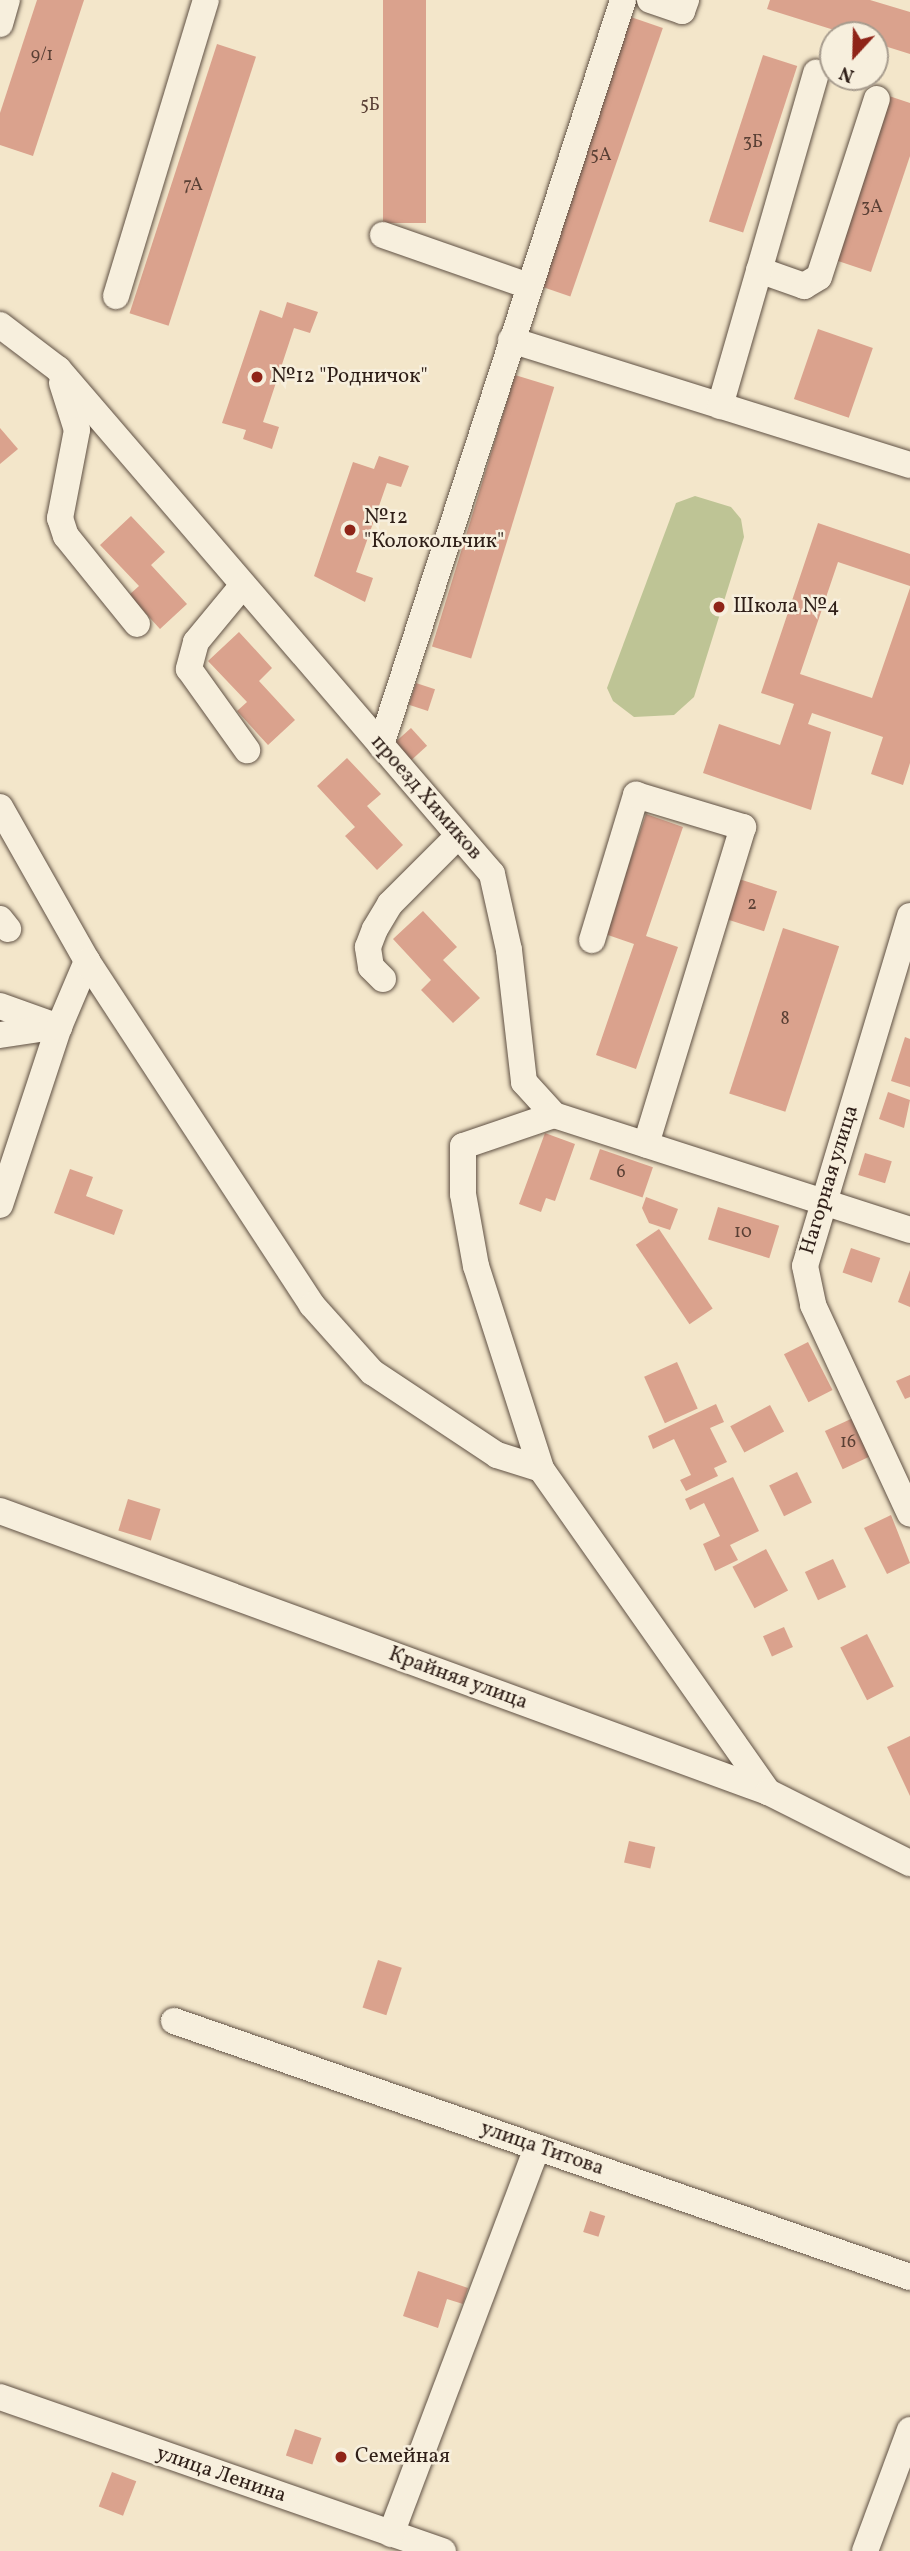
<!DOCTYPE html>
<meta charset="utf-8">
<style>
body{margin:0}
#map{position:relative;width:910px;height:2551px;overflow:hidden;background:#f3e6ca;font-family:Vollkorn,serif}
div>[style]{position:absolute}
.green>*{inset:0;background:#bec495}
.building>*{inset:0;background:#daa28d;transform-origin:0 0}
.roads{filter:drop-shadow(0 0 2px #605144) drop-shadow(0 0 2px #605144)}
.minor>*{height:26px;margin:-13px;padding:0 13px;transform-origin:13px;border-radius:13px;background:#f7efdd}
.dots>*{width:19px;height:19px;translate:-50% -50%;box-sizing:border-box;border:4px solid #f7efdd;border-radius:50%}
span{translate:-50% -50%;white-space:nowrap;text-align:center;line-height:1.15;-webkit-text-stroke:5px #f7efdd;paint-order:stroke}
.number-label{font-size:18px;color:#5a4035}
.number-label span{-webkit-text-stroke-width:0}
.poi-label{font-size:21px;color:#2f1f18}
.left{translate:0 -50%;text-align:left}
.street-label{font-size:21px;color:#2f1f18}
.north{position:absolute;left:819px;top:21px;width:70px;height:70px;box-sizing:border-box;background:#f7efdd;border:2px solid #a79c8e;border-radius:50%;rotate:202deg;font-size:19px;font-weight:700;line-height:28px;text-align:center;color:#2f1f18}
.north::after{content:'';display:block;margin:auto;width:24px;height:32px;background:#8f2418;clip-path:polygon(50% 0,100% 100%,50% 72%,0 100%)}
</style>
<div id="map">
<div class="green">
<div style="clip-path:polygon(695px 496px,731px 507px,741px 519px,744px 537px,694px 697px,674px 715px,634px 717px,613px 701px,607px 688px,676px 503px)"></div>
</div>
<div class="building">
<div style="clip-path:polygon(37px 0,84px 0,33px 156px,0 145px,0 113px)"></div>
<div style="left:383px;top:0;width:43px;height:223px"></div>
<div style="clip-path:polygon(770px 0,870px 0,910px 12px,910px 54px,875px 43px,875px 35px,850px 35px,767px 9px)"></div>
<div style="left:625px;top:15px;width:40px;height:284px;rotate:19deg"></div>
<div style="left:217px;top:44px;width:41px;height:283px;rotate:18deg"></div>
<div style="left:763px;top:55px;width:36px;height:175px;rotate:18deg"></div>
<div style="clip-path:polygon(889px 96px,910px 103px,910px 156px,871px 272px,835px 260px)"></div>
<div style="clip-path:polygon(287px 302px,318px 312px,310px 333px,294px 328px,263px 422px,279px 427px,272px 449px,243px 439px,246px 430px,222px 423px,260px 310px,282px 318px)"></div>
<div style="left:818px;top:329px;width:58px;height:74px;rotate:19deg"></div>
<div style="left:515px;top:375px;width:41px;height:284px;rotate:17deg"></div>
<div style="clip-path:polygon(0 428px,18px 449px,0 464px)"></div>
<div style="clip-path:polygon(379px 456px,409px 466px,401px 487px,387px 483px,356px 572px,373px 578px,365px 602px,314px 576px,353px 462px,374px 469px)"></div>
<div style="clip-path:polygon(131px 516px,165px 552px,151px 565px,187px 604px,160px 629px,129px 595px,139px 586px,100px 545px)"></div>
<div style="clip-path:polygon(818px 523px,910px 554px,910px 586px,838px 562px,800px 674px,872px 698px,910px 588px,910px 763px,903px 785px,871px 774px,883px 737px,812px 713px,808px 724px,831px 732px,811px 810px,703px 773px,719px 724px,780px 745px,794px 704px,761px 693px)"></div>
<div style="clip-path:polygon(239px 632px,272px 668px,259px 681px,295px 720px,268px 745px,237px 711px,247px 702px,208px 661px)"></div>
<div style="left:416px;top:683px;width:20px;height:23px;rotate:18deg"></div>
<div style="left:411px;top:728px;width:24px;height:21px;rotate:48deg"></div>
<div style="clip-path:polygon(347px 758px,381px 794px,367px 806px,403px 845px,377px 870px,345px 836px,355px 827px,317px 786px)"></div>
<div style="clip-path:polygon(646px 814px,683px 827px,646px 936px,678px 947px,636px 1069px,596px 1055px,634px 944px,605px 934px)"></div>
<div style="left:739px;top:879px;width:40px;height:42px;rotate:18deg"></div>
<div style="clip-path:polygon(423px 911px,457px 947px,443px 960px,480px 998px,453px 1023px,421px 990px,431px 980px,393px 939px)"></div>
<div style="left:783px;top:928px;width:59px;height:174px;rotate:18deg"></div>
<div style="clip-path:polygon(905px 1037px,910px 1039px,910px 1087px,891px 1081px)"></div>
<div style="clip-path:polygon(888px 1092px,910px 1100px,904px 1128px,879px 1119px)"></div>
<div style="clip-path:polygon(545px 1133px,575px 1144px,555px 1201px,546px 1198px,541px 1212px,519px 1204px)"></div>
<div style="left:600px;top:1149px;width:56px;height:32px;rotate:19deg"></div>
<div style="left:865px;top:1153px;width:28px;height:23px;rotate:17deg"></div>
<div style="clip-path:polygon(70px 1169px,93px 1177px,86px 1196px,123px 1210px,114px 1235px,54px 1213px)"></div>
<div style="clip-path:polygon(646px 1197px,678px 1209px,670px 1230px,649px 1223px,642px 1208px)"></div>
<div style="left:718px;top:1207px;width:64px;height:34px;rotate:17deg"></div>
<div style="left:659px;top:1229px;width:96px;height:28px;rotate:56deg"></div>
<div style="left:851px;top:1248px;width:31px;height:26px;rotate:19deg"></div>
<div style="clip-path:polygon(910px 1270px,910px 1307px,898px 1302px)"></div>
<div style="left:808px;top:1342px;width:54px;height:27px;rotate:63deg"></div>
<div style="left:677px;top:1362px;width:51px;height:36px;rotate:66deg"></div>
<div style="clip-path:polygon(910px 1375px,910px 1397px,905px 1399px,896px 1381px)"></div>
<div style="clip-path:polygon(716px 1404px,724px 1422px,710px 1428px,727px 1462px,714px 1468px,718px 1476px,686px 1491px,680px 1480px,691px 1475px,674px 1439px,653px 1449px,648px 1436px)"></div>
<div style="left:770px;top:1405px;width:30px;height:45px;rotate:62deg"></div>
<div style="left:853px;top:1418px;width:42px;height:31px;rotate:65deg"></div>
<div style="left:797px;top:1472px;width:34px;height:31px;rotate:64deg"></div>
<div style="clip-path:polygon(733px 1477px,759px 1531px,730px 1545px,738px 1560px,715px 1571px,703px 1544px,720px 1536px,704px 1503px,690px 1510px,685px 1499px)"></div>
<div style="left:128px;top:1499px;width:34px;height:33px;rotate:17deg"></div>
<div style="clip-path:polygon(891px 1515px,910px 1563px,887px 1574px,864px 1528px)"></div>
<div style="left:766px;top:1549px;width:47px;height:38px;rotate:62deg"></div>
<div style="left:833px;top:1559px;width:31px;height:31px;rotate:65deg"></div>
<div style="left:784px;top:1627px;width:22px;height:23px;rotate:66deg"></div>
<div style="left:867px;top:1634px;width:59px;height:30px;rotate:63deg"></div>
<div style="clip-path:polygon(910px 1736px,910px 1796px,887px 1747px)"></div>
<div style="left:629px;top:1841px;width:27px;height:22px;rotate:13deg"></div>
<div style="left:378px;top:1960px;width:25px;height:50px;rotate:18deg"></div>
<div style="left:590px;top:2211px;width:16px;height:22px;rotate:18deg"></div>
<div style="clip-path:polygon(418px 2271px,468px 2288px,463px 2304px,447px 2299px,438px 2328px,403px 2316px)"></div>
<div style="left:295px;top:2429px;width:28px;height:28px;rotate:19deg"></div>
<div style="left:112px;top:2472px;width:26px;height:37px;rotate:21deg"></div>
</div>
<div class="roads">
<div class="minor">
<div style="left:650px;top:0;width:34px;rotate:19deg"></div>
<div style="left:682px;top:11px;width:12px;rotate:-70deg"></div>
<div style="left:0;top:24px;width:25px;rotate:-74deg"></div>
<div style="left:383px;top:235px;width:155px;rotate:19.3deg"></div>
<div style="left:759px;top:270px;width:48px;rotate:19.6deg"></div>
<div style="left:804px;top:286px;width:17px;rotate:-31deg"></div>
<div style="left:819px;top:277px;width:187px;rotate:-72deg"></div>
<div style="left:116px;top:296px;width:309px;rotate:-73.1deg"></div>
<div style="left:0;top:325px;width:73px;rotate:37.2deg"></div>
<div style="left:58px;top:369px;width:666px;rotate:49.32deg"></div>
<div style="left:492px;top:874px;width:78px;rotate:77.4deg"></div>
<div style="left:509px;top:950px;width:133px;rotate:83.5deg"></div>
<div style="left:524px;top:1082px;width:45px;rotate:47.7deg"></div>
<div style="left:554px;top:1115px;width:374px;rotate:17.9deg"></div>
<div style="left:511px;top:340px;width:418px;rotate:17.4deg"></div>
<div style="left:62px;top:383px;width:49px;rotate:72.3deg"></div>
<div style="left:77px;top:430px;width:90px;rotate:100.9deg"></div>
<div style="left:60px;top:518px;width:19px;rotate:72deg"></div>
<div style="left:66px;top:536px;width:113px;rotate:51.1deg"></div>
<div style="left:720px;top:406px;width:347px;rotate:-73.9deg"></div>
<div style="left:243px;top:585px;width:74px;rotate:129.5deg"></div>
<div style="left:196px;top:642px;width:28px;rotate:105deg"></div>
<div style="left:189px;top:669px;width:100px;rotate:54.4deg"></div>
<div style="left:381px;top:745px;width:783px;rotate:-72deg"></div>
<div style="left:0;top:807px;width:177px;rotate:60.5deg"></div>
<div style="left:910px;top:916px;width:365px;rotate:106.7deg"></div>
<div style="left:805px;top:1266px;width:40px;rotate:78deg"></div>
<div style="left:813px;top:1305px;width:230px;rotate:65.1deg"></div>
<div style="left:0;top:919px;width:13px;rotate:51deg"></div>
<div style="left:592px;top:940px;width:152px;rotate:-73.1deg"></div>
<div style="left:636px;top:795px;width:112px;rotate:16.7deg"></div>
<div style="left:743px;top:827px;width:332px;rotate:107deg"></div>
<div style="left:383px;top:979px;width:17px;rotate:-135deg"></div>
<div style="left:371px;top:967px;width:20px;rotate:-99deg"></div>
<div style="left:368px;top:947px;width:19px;rotate:-69deg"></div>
<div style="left:375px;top:929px;width:29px;rotate:-59deg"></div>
<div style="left:390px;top:904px;width:96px;rotate:-45deg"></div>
<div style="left:0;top:1006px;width:63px;rotate:19.6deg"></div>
<div style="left:0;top:1035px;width:47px;rotate:-8.7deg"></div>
<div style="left:554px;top:1115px;width:96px;rotate:161.2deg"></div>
<div style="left:463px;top:1146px;width:48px;rotate:90deg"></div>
<div style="left:463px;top:1194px;width:73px;rotate:79.8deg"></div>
<div style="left:476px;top:1266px;width:213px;rotate:72.2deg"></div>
<div style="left:541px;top:1469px;width:395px;rotate:54.9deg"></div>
<div style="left:0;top:1205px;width:188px;rotate:-71.7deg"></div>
<div style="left:59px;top:1027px;width:72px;rotate:-67deg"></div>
<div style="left:87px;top:961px;width:411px;rotate:56.8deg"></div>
<div style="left:312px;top:1305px;width:90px;rotate:48.2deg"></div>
<div style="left:372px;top:1372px;width:150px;rotate:33.6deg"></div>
<div style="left:497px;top:1455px;width:46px;rotate:17.7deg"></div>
<div style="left:0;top:1511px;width:818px;rotate:20.1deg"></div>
<div style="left:768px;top:1792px;width:159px;rotate:26.6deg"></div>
<div style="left:174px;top:2021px;width:779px;rotate:19.18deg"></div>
<div style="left:0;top:2397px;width:469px;rotate:19.2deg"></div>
<div style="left:391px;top:2534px;width:413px;rotate:-69.3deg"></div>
<div style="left:865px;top:2551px;width:129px;rotate:-69.6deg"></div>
</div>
</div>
<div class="dots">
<div style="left:257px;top:377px;background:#8f2418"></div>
<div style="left:350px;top:530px;background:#8f2418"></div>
<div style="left:719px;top:607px;background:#8f2418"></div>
<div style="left:341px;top:2457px;background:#8f2418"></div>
</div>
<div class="number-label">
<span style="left:42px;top:56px">9/1</span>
<span style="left:370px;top:106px">5Б</span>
<span style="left:753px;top:143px">3Б</span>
<span style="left:601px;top:156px">5А</span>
<span style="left:193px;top:186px">7А</span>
<span style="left:872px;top:208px">3А</span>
<span style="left:752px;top:905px">2</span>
<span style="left:785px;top:1020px">8</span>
<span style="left:621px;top:1173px">6</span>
<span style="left:743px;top:1233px">10</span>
<span style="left:848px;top:1443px">16</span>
</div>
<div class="poi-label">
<span class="left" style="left:271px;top:377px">№12 "Родничок"</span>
<span class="left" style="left:364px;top:530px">№12<br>"Колокольчик"</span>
<span class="left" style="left:733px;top:607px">Школа №4</span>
<span class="left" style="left:355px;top:2457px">Семейная</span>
</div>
<div class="street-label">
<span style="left:426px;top:798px;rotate:49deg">проезд Химиков</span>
<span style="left:830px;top:1180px;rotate:-73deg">Нагорная улица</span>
<span style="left:458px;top:1679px;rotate:20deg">Крайняя улица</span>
<span style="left:542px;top:2149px;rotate:19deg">улица Титова</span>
<span style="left:221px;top:2475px;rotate:19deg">улица Ленина</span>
</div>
<div class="north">N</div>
</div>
